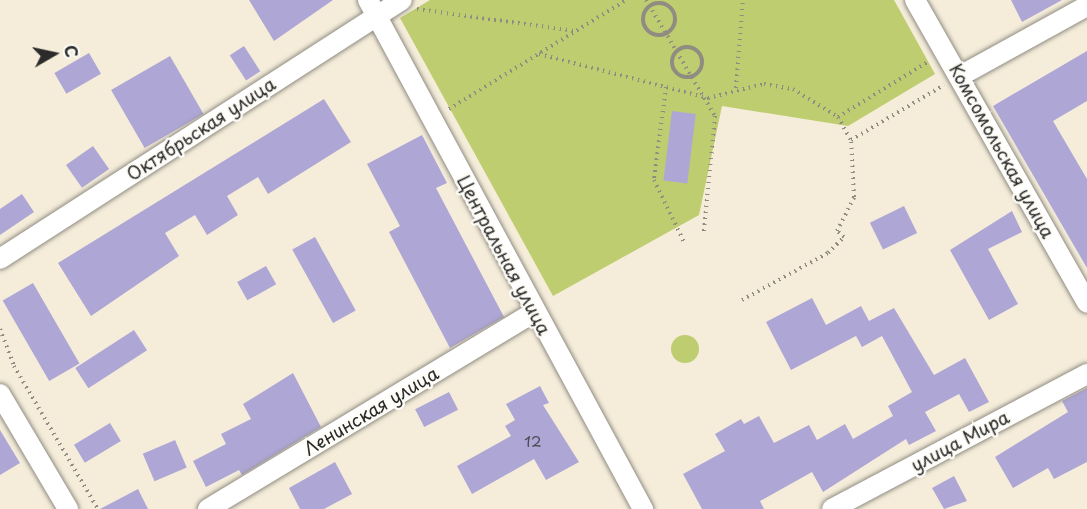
<!DOCTYPE html>
<meta charset="utf-8">
<style>
body{margin:0}
#map{position:relative;width:1087px;height:509px;overflow:hidden;background:#f5edda;font-family:"Playpen Sans",sans-serif}
div>[style]{position:absolute}
.green>*{inset:0;background:#bdcd6f}
.round{border-radius:50%}
.building>*{inset:0;background:#aea7d5;transform-origin:0 0}
.path>*{height:4px;margin-top:-2px;transform-origin:0;background:repeating-linear-gradient(90deg,#908c82 0 1.5px,transparent 0 6px)}
.path>.ring{margin:-2px;padding:0;box-sizing:content-box;background:none;border:4px solid #908c82;border-radius:50%}
.roads{filter:drop-shadow(0 0 2px #908c82) drop-shadow(0 0 2px #908c82)}
.street>*{height:20px;margin:-10px;padding:0 10px;transform-origin:10px;border-radius:10px;background:#fff}
span{translate:-50% -50%;white-space:nowrap;text-align:center;line-height:1.15;-webkit-text-stroke:5px #fdfcf7;paint-order:stroke}
.number-label{font-size:15px;color:#4c4a56}
.number-label span{-webkit-text-stroke-width:0}
.street-label{font-size:18px;color:#2b2b2b}
.north{position:absolute;left:24px;top:24px;width:60px;height:60px;-webkit-text-stroke:4px #fdfcf7;paint-order:stroke;rotate:81deg;font-size:16px;font-weight:700;line-height:24px;text-align:center;color:#2b2b2b}
.north::after{content:'';display:block;margin:auto;width:21px;height:27px;background:#2b2b2b;clip-path:polygon(50% 0,100% 100%,50% 72%,0 100%)}
</style>
<div id="map">
<div class="green">
<div style="clip-path:polygon(430px 0,894px 0,935px 74px,848px 126px,722px 106px,699px 215px,553px 296px,400px 18px)"></div>
<div class="round" style="left:671px;top:335px;width:28px;height:28px"></div>
</div>
<div class="building">
<div style="clip-path:polygon(249px 0,333px 0,274px 41px)"></div>
<div style="clip-path:polygon(1011px 0,1062px 0,1022px 22px)"></div>
<div style="left:244px;top:46px;width:30px;height:17px;rotate:57deg"></div>
<div style="clip-path:polygon(1087px 51px,1087px 101px,1053px 121px,1087px 179px,1087px 268px,993px 106px)"></div>
<div style="left:89px;top:53px;width:24px;height:40px;rotate:60deg"></div>
<div style="left:170px;top:56px;width:67px;height:68px;rotate:60deg"></div>
<div style="clip-path:polygon(324px 99px,351px 142px,268px 194px,258px 177px,227px 196px,238px 215px,207px 235px,195px 215px,165px 233px,179px 256px,91px 316px,58px 263px)"></div>
<div style="left:672px;top:111px;width:24px;height:70px;rotate:7deg"></div>
<div style="clip-path:polygon(422px 135px,447px 183px,436px 188px,504px 317px,450px 348px,389px 232px,400px 226px,367px 164px)"></div>
<div style="left:93px;top:146px;width:28px;height:33px;rotate:55deg"></div>
<div style="clip-path:polygon(22px 194px,34px 212px,0 235px,0 209px)"></div>
<div style="left:904px;top:206px;width:30px;height:38px;rotate:64deg"></div>
<div style="clip-path:polygon(1012px 211px,1022px 232px,988px 249px,1018px 304px,989px 320px,950px 250px)"></div>
<div style="left:315px;top:237px;width:84px;height:26px;rotate:61deg"></div>
<div style="left:266px;top:266px;width:21px;height:33px;rotate:61deg"></div>
<div style="left:33px;top:283px;width:93px;height:35px;rotate:60deg"></div>
<div style="clip-path:polygon(812px 298px,826px 325px,861px 306px,869px 321px,894px 308px,934px 375px,965px 358px,989px 402px,969px 412px,959px 394px,925px 412px,936px 431px,909px 445px,906px 439px,823px 492px,812px 472px,760px 501px,764px 509px,702px 509px,683px 474px,725px 451px,715px 434px,741px 419px,744px 424px,759px 416px,774px 443px,809px 425px,817px 440px,845px 424px,853px 439px,893px 416px,888px 406px,912px 392px,882px 336px,862px 347px,856px 336px,791px 370px,766px 322px)"></div>
<div style="left:134px;top:330px;width:24px;height:70px;rotate:57deg"></div>
<div style="clip-path:polygon(293px 373px,321px 427px,242px 475px,239px 470px,206px 487px,193px 461px,226px 444px,221px 434px,251px 419px,243px 404px)"></div>
<div style="clip-path:polygon(540px 386px,549px 403px,543px 405px,579px 462px,546px 480px,534px 459px,472px 494px,457px 466px,511px 436px,505px 426px,515px 420px,506px 404px)"></div>
<div style="clip-path:polygon(1087px 388px,1087px 462px,1054px 479px,1048px 468px,1013px 488px,995px 457px,1068px 412px,1062px 401px)"></div>
<div style="left:449px;top:392px;width:20px;height:38px;rotate:63deg"></div>
<div style="left:110px;top:423px;width:21px;height:42px;rotate:59deg"></div>
<div style="clip-path:polygon(0 430px,20px 463px,0 475px)"></div>
<div style="left:175px;top:440px;width:30px;height:35px;rotate:67deg"></div>
<div style="clip-path:polygon(335px 462px,352px 494px,324px 509px,300px 509px,289px 488px)"></div>
<div style="clip-path:polygon(954px 476px,967px 501px,944px 509px,932px 488px)"></div>
<div style="clip-path:polygon(138px 489px,148px 509px,100px 509px)"></div>
</div>
<div class="path">
<div style="left:646px;top:0;width:135px;rotate:59.3deg"></div>
<div style="left:715px;top:116px;width:116px;rotate:95.5deg"></div>
<div class="ring" style="left:643px;top:3px;width:28px;height:28px"></div>
<div style="left:417px;top:9px;width:161px;rotate:7.9deg"></div>
<div class="ring" style="left:672px;top:47px;width:26px;height:26px"></div>
<div style="left:539px;top:54px;width:175px;rotate:14.6deg"></div>
<div style="left:708px;top:98px;width:58px;rotate:-14deg"></div>
<div style="left:764px;top:84px;width:29px;rotate:10deg"></div>
<div style="left:793px;top:89px;width:53px;rotate:31.9deg"></div>
<div style="left:838px;top:117px;width:107px;rotate:-31.6deg"></div>
<div style="left:666px;top:87px;width:94px;rotate:97.4deg"></div>
<div style="left:654px;top:180px;width:69px;rotate:64.2deg"></div>
<div style="left:736px;top:88px;width:88px;rotate:-85.5deg"></div>
<div style="left:449px;top:109px;width:208px;rotate:-31.6deg"></div>
<div style="left:838px;top:117px;width:26px;rotate:61deg"></div>
<div style="left:851px;top:140px;width:108px;rotate:-30.6deg"></div>
<div style="left:742px;top:300px;width:98px;rotate:-28.7deg"></div>
<div style="left:828px;top:253px;width:23px;rotate:-45deg"></div>
<div style="left:844px;top:237px;width:9px;rotate:-139deg"></div>
<div style="left:837px;top:231px;width:38px;rotate:-63deg"></div>
<div style="left:854px;top:197px;width:57px;rotate:-93deg"></div>
<div style="left:0;top:329px;width:40px;rotate:69deg"></div>
<div style="left:14px;top:366px;width:166px;rotate:59.6deg"></div>
</div>
<div class="roads">
<div class="street">
<div style="left:368px;top:0;width:579px;rotate:61.62deg"></div>
<div style="left:915px;top:0;width:348px;rotate:60.4deg"></div>
<div style="left:960px;top:76px;width:145px;rotate:-28.9deg"></div>
<div style="left:0;top:259px;width:478px;rotate:-32.8deg"></div>
<div style="left:0;top:394px;width:134px;rotate:59.4deg"></div>
<div style="left:208px;top:509px;width:382px;rotate:-31.1deg"></div>
<div style="left:832px;top:509px;width:289px;rotate:-27.9deg"></div>
</div>
</div>
<div class="number-label">
<span style="left:533px;top:441px">12</span>
</div>
<div class="street-label">
<span style="left:201px;top:129px;rotate:-33deg">Октябрьская улица</span>
<span style="left:1002px;top:151px;rotate:61deg">Комсомольская улица</span>
<span style="left:504px;top:255px;rotate:62deg">Центральная улица</span>
<span style="left:371px;top:411px;rotate:-31deg">Ленинская улица</span>
<span style="left:960px;top:441px;rotate:-28deg">улица Мира</span>
</div>
<div class="north">С</div>
</div>
